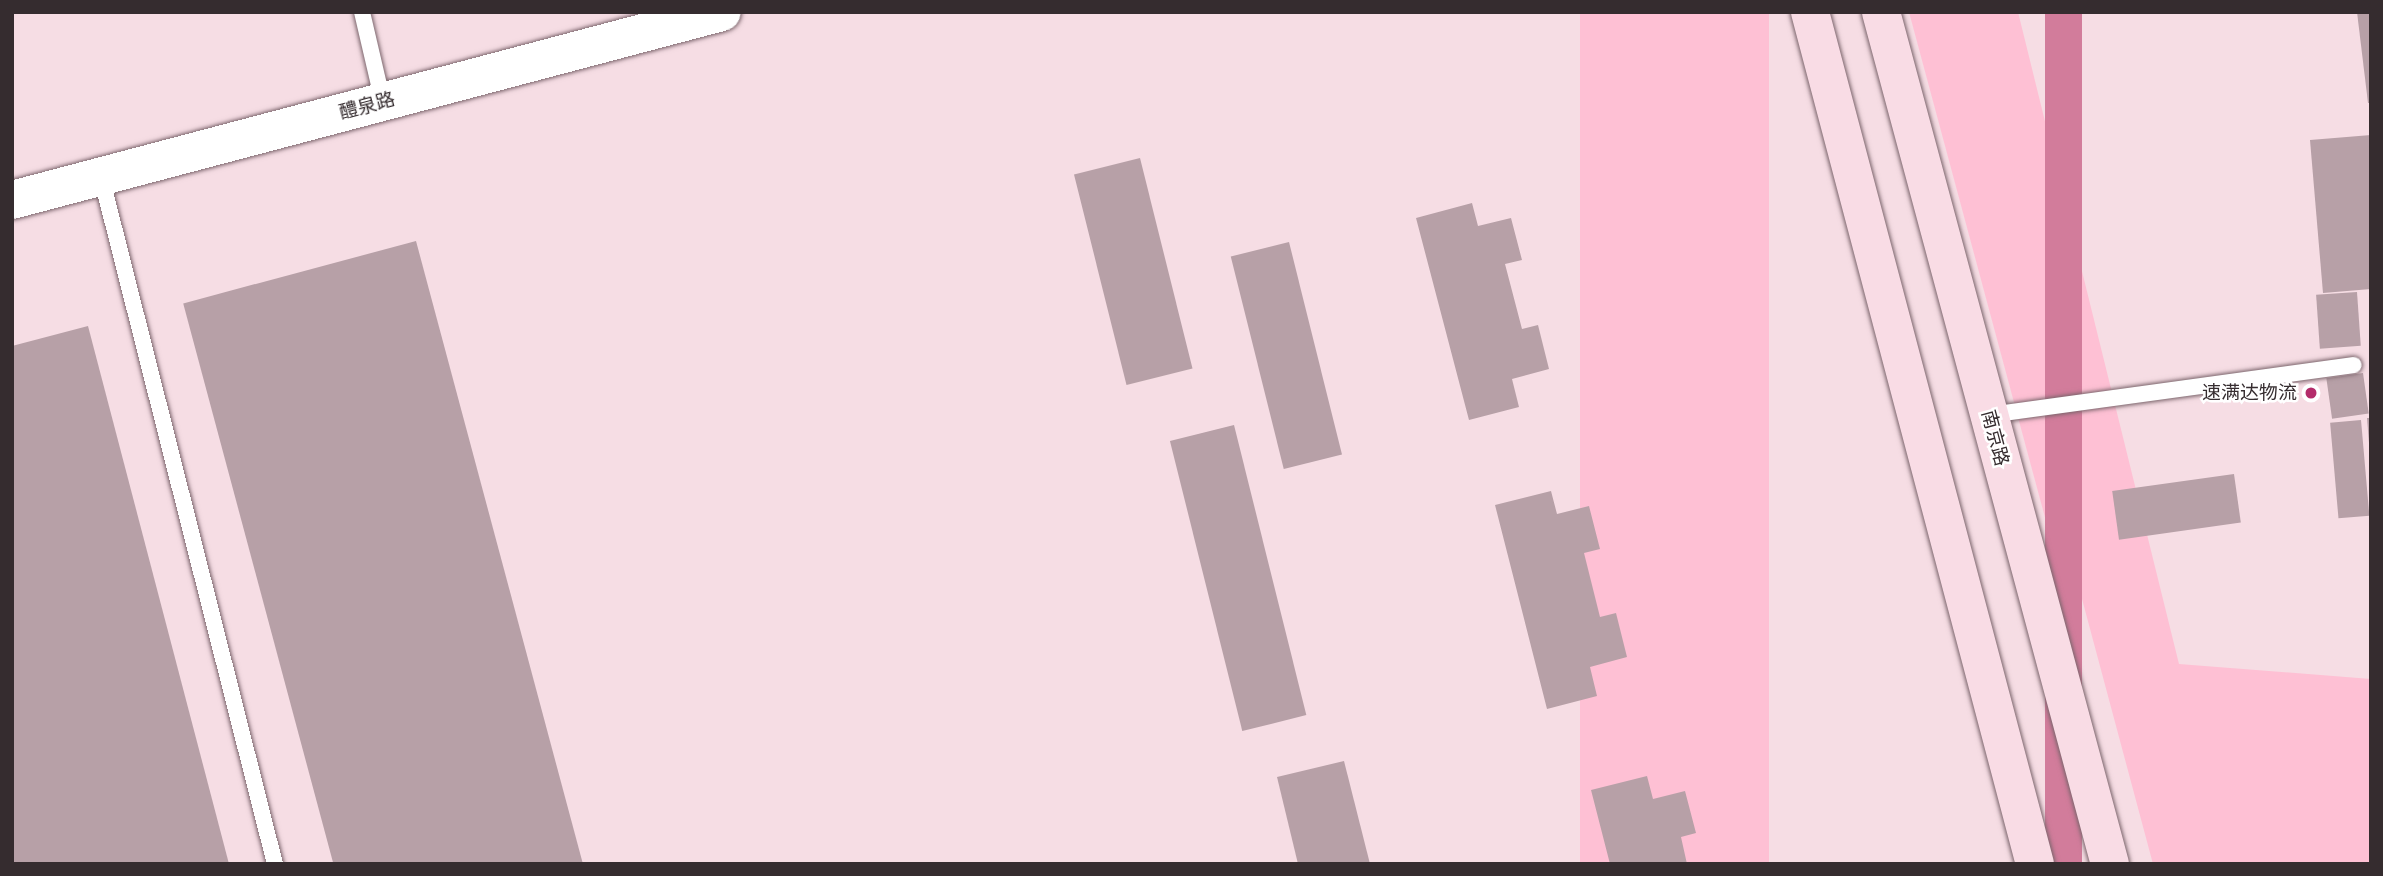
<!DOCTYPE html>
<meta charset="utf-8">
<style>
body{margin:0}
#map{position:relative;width:2383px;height:876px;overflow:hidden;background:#f6dde4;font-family:"PT Sans","Noto Sans SC",sans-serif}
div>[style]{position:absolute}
.green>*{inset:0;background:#fec0d4;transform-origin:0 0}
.water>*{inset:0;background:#d27c9b;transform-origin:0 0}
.building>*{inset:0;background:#b7a0a7;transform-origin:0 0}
.roads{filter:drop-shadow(0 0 2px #7c666d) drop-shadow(0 0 2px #7c666d)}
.service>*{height:16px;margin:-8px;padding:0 8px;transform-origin:8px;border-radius:8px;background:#fff}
.tertiary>*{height:38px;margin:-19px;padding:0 19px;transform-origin:19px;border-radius:19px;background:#fff}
.primary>*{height:38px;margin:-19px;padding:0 19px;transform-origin:19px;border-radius:19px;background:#f9dce5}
.dots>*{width:19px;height:19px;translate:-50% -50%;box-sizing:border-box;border:4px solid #fff;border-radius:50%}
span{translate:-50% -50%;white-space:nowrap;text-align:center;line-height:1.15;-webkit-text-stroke:5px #fff;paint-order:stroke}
.street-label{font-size:19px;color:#352c2f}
.poi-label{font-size:19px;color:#352c2f}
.right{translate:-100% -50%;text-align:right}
.frame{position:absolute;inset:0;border:14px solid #352c2f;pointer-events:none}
</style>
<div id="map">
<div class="green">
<div style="left:1580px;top:12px;width:189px;height:882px"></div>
<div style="clip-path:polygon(1909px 12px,2018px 12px,2179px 664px,2371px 679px,2371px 864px,2153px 864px,2078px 584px,2061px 577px)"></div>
</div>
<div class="water">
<div style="left:2045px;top:12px;width:37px;height:881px"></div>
</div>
<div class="building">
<div style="clip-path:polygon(2357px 12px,2371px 12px,2371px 103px,2368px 103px)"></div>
<div style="clip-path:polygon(2371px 135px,2371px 289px,2323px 293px,2310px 140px)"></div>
<div style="left:1140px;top:158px;width:217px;height:68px;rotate:76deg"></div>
<div style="clip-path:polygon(1472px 203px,1478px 226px,1511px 218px,1522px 260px,1505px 264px,1522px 329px,1538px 325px,1549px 369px,1512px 379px,1519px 407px,1469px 420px,1416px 218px)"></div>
<div style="left:416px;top:241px;width:644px;height:241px;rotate:75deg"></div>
<div style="left:1289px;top:242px;width:219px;height:60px;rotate:76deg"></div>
<div style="left:2357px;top:292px;width:54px;height:41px;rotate:86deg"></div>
<div style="clip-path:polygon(88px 326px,229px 864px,12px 864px,12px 346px)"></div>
<div style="left:2363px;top:373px;width:41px;height:37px;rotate:82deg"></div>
<div style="clip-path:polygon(2367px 418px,2371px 418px,2371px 443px,2369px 443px)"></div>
<div style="left:2361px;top:420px;width:96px;height:31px;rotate:85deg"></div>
<div style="left:1234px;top:425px;width:299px;height:66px;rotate:76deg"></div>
<div style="left:2234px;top:474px;width:49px;height:123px;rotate:82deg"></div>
<div style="clip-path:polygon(1551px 491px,1557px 514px,1589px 506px,1600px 549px,1584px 553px,1600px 617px,1616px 613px,1627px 657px,1590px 667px,1597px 696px,1547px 709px,1495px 505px)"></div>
<div style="clip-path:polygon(1344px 761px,1370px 864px,1298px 864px,1277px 777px)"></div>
<div style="clip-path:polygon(1647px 776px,1653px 799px,1685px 791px,1696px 833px,1681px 837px,1687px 864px,1610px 864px,1591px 790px)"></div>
</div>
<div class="roads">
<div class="service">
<div style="left:362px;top:12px;width:92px;rotate:76.9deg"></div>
<div style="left:101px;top:176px;width:710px;rotate:75.81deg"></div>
<div style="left:1989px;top:415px;width:368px;rotate:-7.8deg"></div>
</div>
<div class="tertiary">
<div style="left:12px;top:200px;width:734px;rotate:-14.83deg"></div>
</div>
<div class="primary">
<div style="left:1810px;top:12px;width:881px;rotate:75.21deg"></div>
<div style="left:1881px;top:12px;width:882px;rotate:74.96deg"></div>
</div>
</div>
<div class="dots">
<div style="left:2311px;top:393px;background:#b32b6a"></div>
</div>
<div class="street-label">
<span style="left:367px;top:106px;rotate:-15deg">醴泉路</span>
<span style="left:1995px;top:438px;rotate:75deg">南京路</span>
</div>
<div class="poi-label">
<span class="right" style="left:2297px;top:393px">速满达物流</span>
</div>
<div class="frame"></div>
</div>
